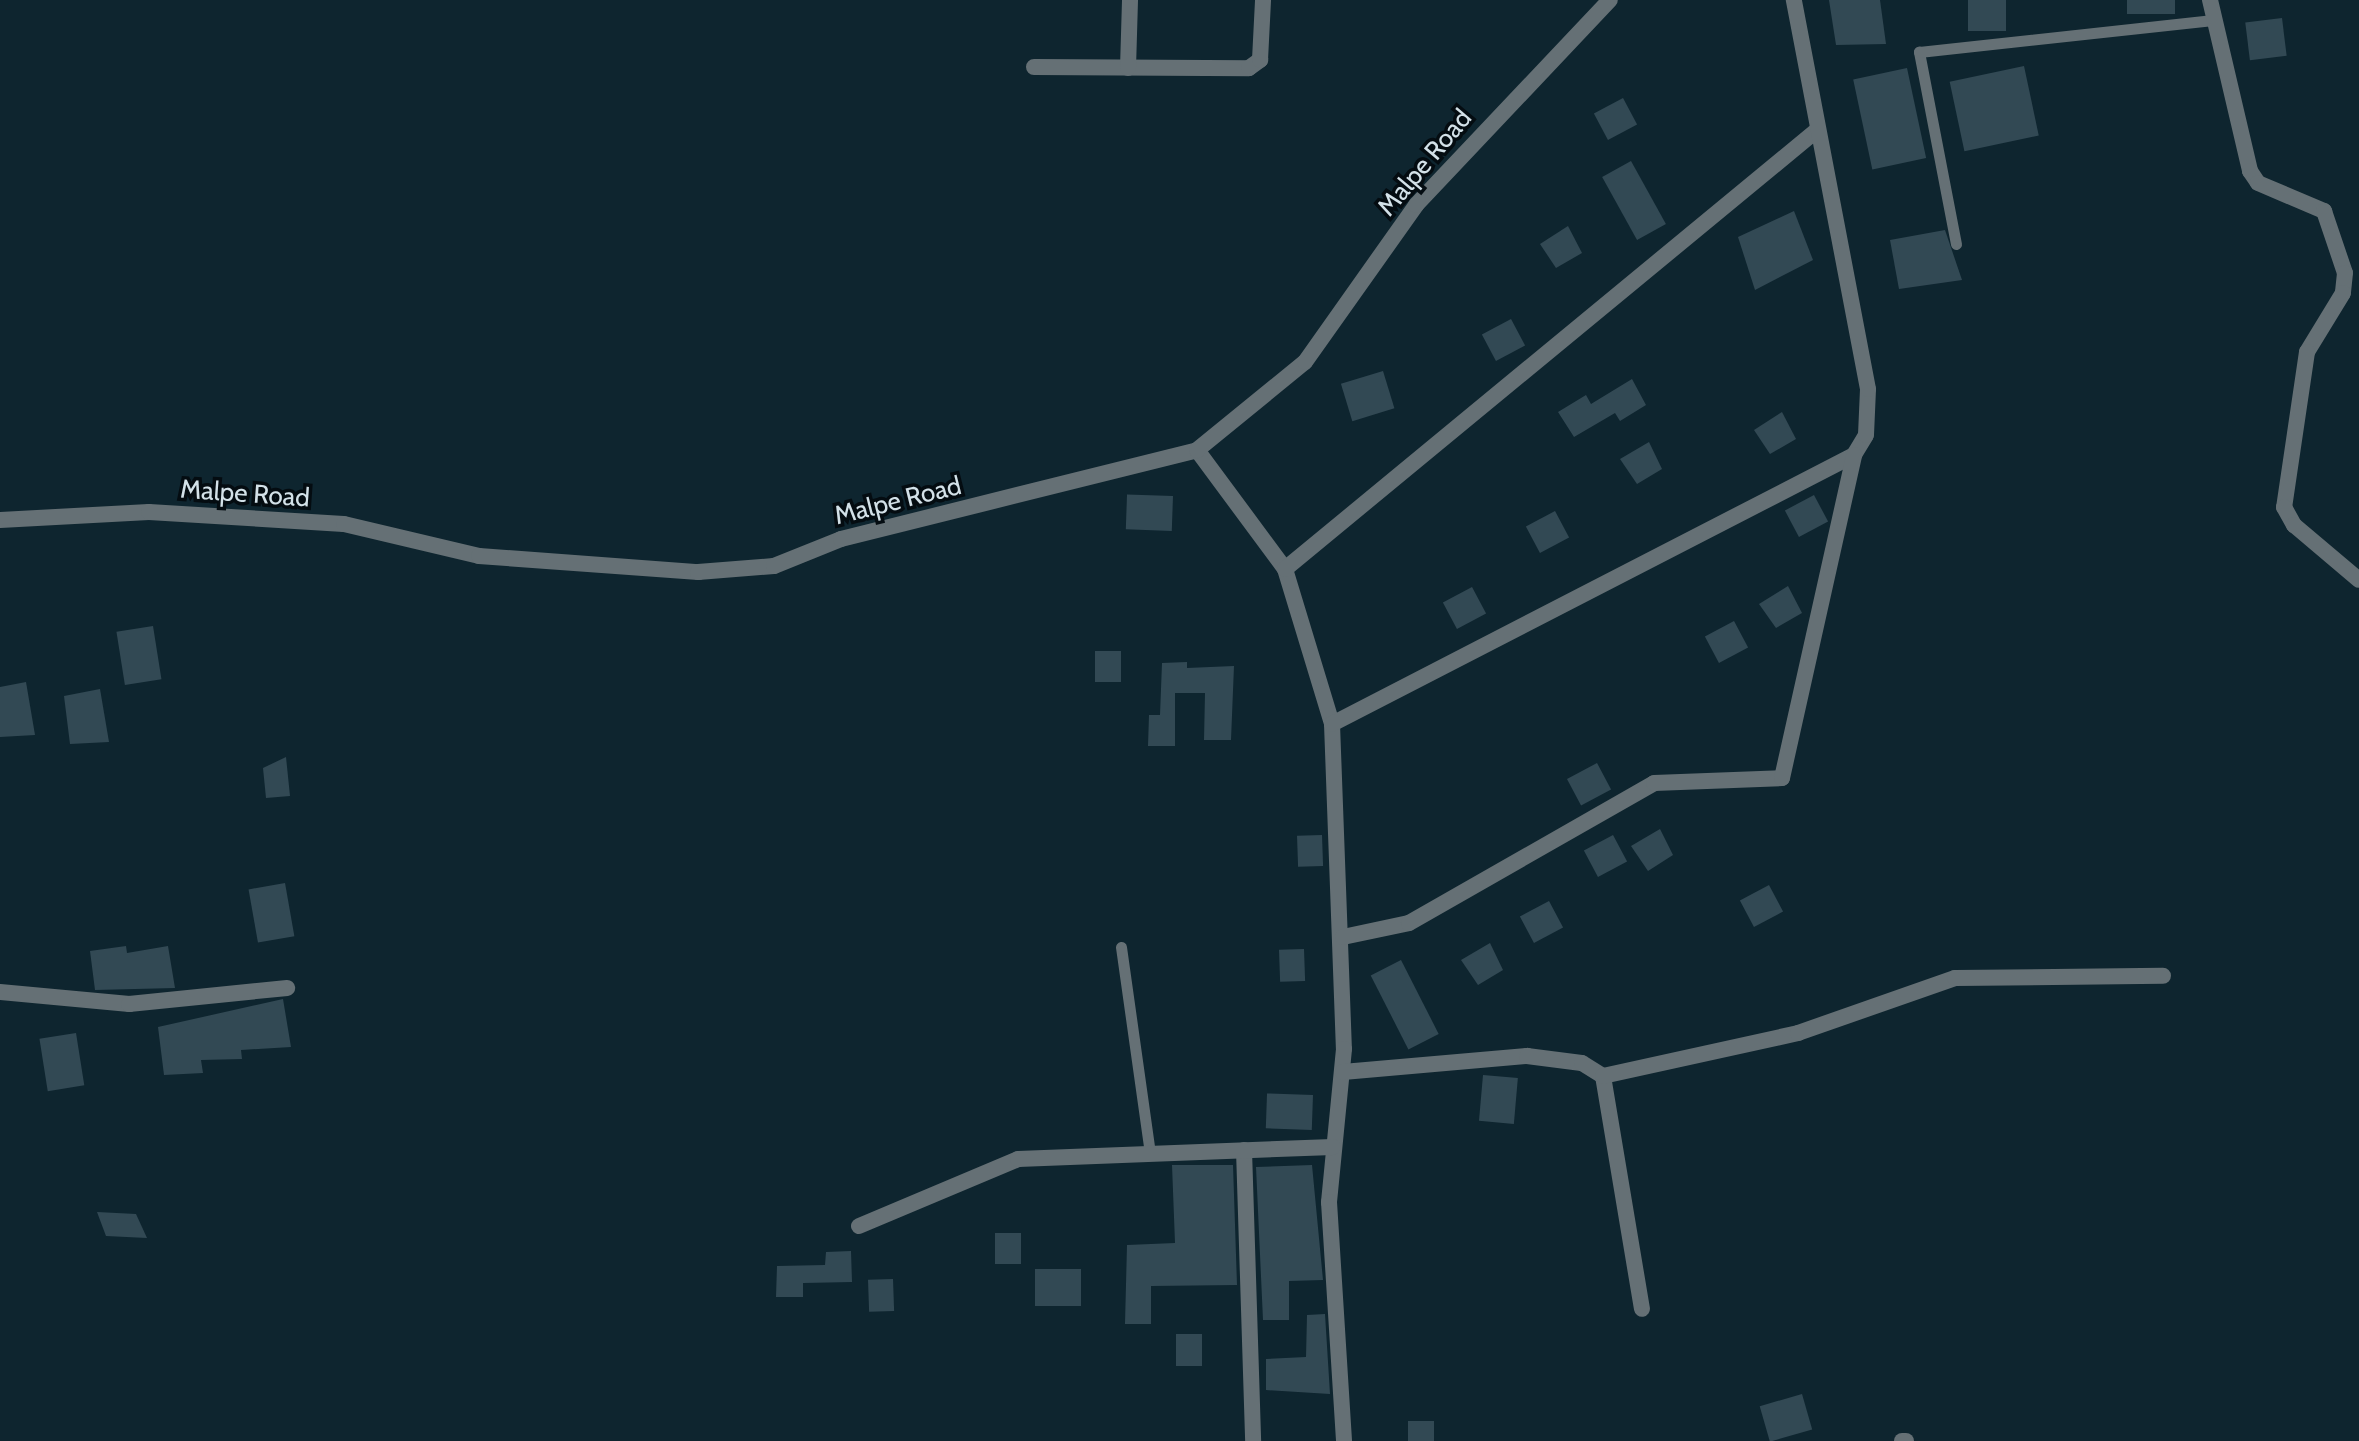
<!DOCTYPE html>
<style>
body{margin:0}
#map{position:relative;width:2359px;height:1441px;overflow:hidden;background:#0e252f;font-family:Cabin,sans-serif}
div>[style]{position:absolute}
.building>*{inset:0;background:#324954;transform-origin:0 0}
.service>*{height:11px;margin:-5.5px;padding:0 5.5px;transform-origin:5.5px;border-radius:5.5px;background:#657075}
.minor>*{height:16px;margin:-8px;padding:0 8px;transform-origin:8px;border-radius:8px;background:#657075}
.tertiary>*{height:16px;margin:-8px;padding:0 8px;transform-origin:8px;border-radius:8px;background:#657075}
span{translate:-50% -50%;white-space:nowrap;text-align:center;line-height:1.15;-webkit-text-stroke:7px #040c11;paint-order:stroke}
.street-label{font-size:26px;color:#d3e1e8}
</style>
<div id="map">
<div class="building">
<div style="clip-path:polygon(1829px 0,1880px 0,1886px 44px,1836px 45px)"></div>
<div style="left:1968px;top:0;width:38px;height:31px"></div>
<div style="left:2127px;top:0;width:48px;height:14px"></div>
<div style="left:2282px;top:18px;width:38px;height:37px;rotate:83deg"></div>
<div style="left:2024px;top:66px;width:71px;height:76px;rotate:78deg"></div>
<div style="left:1907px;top:68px;width:92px;height:55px;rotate:78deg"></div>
<div style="left:1623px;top:98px;width:30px;height:33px;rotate:62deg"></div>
<div style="left:1631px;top:161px;width:72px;height:33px;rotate:61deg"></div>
<div style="clip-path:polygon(1794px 211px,1813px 260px,1755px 290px,1738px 237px)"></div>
<div style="clip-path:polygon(1568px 226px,1582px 253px,1556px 268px,1540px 244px)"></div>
<div style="clip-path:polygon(1945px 230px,1962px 280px,1899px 289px,1890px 240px)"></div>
<div style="left:1511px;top:319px;width:30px;height:33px;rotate:62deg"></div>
<div style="left:1383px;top:371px;width:39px;height:44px;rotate:73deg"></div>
<div style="clip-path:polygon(1632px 379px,1646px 405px,1620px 421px,1615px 413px,1574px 437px,1558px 412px,1586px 395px,1591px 404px)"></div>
<div style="clip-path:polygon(1782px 412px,1796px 439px,1770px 454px,1754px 430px)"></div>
<div style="clip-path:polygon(1649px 442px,1662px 469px,1637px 484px,1620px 459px)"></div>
<div style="left:1814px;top:495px;width:30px;height:33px;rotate:62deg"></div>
<div style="left:1173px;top:496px;width:35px;height:46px;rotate:92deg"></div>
<div style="left:1555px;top:511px;width:30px;height:33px;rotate:62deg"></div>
<div style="clip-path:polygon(1788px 586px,1802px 613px,1776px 628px,1759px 604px)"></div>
<div style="left:1472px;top:587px;width:30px;height:33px;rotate:62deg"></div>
<div style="left:1734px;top:621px;width:30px;height:33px;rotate:62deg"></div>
<div style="left:153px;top:626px;width:54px;height:37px;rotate:81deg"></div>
<div style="left:1121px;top:651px;width:31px;height:26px;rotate:90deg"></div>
<div style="clip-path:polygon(1187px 662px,1187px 668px,1234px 666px,1231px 740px,1204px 740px,1205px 693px,1175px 693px,1175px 746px,1148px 746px,1149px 715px,1160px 715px,1162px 663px)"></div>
<div style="clip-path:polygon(26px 682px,35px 735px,0 737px,0 687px)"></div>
<div style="clip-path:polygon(100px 689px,109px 742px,70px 744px,64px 696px)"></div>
<div style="clip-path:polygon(286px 757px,290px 796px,266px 798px,263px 768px)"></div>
<div style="left:1597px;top:763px;width:30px;height:34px;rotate:62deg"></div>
<div style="clip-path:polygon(1660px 829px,1673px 855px,1648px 871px,1631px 846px)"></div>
<div style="left:1322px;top:835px;width:31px;height:25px;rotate:88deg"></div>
<div style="left:1613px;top:835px;width:30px;height:33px;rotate:62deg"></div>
<div style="left:285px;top:883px;width:54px;height:37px;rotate:80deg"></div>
<div style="left:1769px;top:885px;width:30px;height:33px;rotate:62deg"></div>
<div style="left:1549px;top:901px;width:30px;height:33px;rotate:62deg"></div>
<div style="clip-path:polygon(1490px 943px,1503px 970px,1478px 985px,1461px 960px)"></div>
<div style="clip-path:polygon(126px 946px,127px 953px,168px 946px,175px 988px,95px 990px,90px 951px)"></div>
<div style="left:1304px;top:949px;width:32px;height:25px;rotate:88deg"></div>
<div style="left:1401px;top:960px;width:83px;height:34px;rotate:63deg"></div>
<div style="clip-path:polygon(283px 999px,291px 1047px,241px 1050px,242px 1059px,201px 1060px,203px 1073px,164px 1075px,158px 1027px)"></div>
<div style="left:76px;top:1033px;width:53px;height:37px;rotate:81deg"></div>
<div style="left:1483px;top:1075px;width:35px;height:46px;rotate:5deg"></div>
<div style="left:1313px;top:1095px;width:35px;height:46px;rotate:92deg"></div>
<div style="clip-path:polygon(1172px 1165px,1233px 1165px,1237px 1285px,1151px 1286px,1151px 1324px,1125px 1324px,1127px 1245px,1175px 1243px)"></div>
<div style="clip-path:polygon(1312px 1165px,1323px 1280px,1289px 1281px,1289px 1320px,1263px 1320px,1256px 1167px)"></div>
<div style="clip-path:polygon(97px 1212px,136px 1214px,147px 1238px,106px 1236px)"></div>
<div style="left:1021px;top:1233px;width:31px;height:26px;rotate:90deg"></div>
<div style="clip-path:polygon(851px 1251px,852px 1282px,803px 1283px,803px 1297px,776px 1297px,777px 1266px,825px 1265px,826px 1252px)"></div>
<div style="left:1035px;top:1269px;width:46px;height:37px"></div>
<div style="left:893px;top:1279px;width:32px;height:25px;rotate:88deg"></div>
<div style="clip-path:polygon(1325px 1314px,1330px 1394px,1266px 1390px,1266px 1359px,1306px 1357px,1307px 1315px)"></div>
<div style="left:1202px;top:1334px;width:32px;height:26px;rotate:90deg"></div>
<div style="left:1802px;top:1394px;width:37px;height:44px;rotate:74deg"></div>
<div style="left:1408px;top:1421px;width:26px;height:20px"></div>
</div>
<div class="service">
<div style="left:1956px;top:244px;width:196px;rotate:-100.9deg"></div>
<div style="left:1919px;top:52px;width:298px;rotate:-6.2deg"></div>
<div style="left:1121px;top:947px;width:209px;rotate:82deg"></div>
</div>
<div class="minor">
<div style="left:2210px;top:0;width:176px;rotate:76.8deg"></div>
<div style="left:2250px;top:171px;width:14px;rotate:56deg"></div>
<div style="left:2258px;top:183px;width:72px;rotate:23deg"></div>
<div style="left:2324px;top:211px;width:65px;rotate:71.3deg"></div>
<div style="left:2345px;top:273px;width:20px;rotate:96deg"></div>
<div style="left:2343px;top:293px;width:69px;rotate:121.4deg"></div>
<div style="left:2307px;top:352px;width:157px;rotate:98.4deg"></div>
<div style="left:2284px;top:507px;width:21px;rotate:61deg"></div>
<div style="left:2294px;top:525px;width:85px;rotate:40.2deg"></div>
<div style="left:1034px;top:67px;width:215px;rotate:0.3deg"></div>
<div style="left:1249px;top:68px;width:14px;rotate:-36deg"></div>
<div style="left:1260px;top:60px;width:60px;rotate:-87.1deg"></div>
<div style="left:1128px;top:68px;width:68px;rotate:-88.3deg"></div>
<div style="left:1197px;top:450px;width:148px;rotate:53.5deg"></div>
<div style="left:1285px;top:569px;width:162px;rotate:73.1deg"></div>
<div style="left:1332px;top:724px;width:325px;rotate:87.9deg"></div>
<div style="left:1344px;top:1049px;width:154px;rotate:95.6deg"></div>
<div style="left:1329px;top:1202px;width:239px;rotate:86.4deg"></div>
<div style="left:1285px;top:569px;width:688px;rotate:-39.52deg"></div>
<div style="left:1332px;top:724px;width:587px;rotate:-27.26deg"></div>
<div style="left:1854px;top:455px;width:23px;rotate:-59deg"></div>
<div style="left:1866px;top:435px;width:46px;rotate:-87.5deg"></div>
<div style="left:1868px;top:389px;width:396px;rotate:-100.8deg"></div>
<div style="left:1343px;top:937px;width:67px;rotate:-12deg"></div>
<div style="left:1409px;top:923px;width:282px;rotate:-29.7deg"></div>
<div style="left:1654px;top:783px;width:128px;rotate:-2.2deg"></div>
<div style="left:1782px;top:778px;width:331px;rotate:-77.4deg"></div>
<div style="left:0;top:992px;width:130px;rotate:5.3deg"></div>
<div style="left:129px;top:1004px;width:159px;rotate:-5.8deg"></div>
<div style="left:1343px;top:1072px;width:185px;rotate:-5deg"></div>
<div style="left:1527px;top:1056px;width:55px;rotate:7.3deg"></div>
<div style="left:1582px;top:1063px;width:25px;rotate:32deg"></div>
<div style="left:1603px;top:1076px;width:236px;rotate:80.5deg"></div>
<div style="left:1603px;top:1076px;width:200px;rotate:-12.4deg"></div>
<div style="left:1798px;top:1033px;width:166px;rotate:-19.3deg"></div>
<div style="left:1955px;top:978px;width:208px;rotate:-0.6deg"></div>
<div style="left:1244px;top:1150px;width:291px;rotate:88.2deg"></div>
<div style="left:859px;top:1226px;width:173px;rotate:-22.8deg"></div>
<div style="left:1018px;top:1159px;width:315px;rotate:-2.2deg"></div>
<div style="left:1902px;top:1441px;width:4px"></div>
</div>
<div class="tertiary">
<div style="left:0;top:520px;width:149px;rotate:-3.1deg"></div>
<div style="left:149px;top:512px;width:195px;rotate:3.5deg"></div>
<div style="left:344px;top:524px;width:139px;rotate:13.3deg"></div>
<div style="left:479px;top:556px;width:220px;rotate:4.2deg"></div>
<div style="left:698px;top:572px;width:76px;rotate:-4.5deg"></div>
<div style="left:774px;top:566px;width:72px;rotate:-21.9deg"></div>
<div style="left:841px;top:539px;width:367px;rotate:-14deg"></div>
<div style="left:1197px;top:450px;width:139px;rotate:-39.2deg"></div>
<div style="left:1305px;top:362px;width:192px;rotate:-54.7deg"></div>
<div style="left:1416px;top:205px;width:282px;rotate:-46.6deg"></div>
</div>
<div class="street-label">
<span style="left:1425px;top:163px;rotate:-50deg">Malpe Road</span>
<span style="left:245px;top:494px;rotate:4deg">Malpe Road</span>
<span style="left:898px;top:501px;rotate:-14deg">Malpe Road</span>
</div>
</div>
